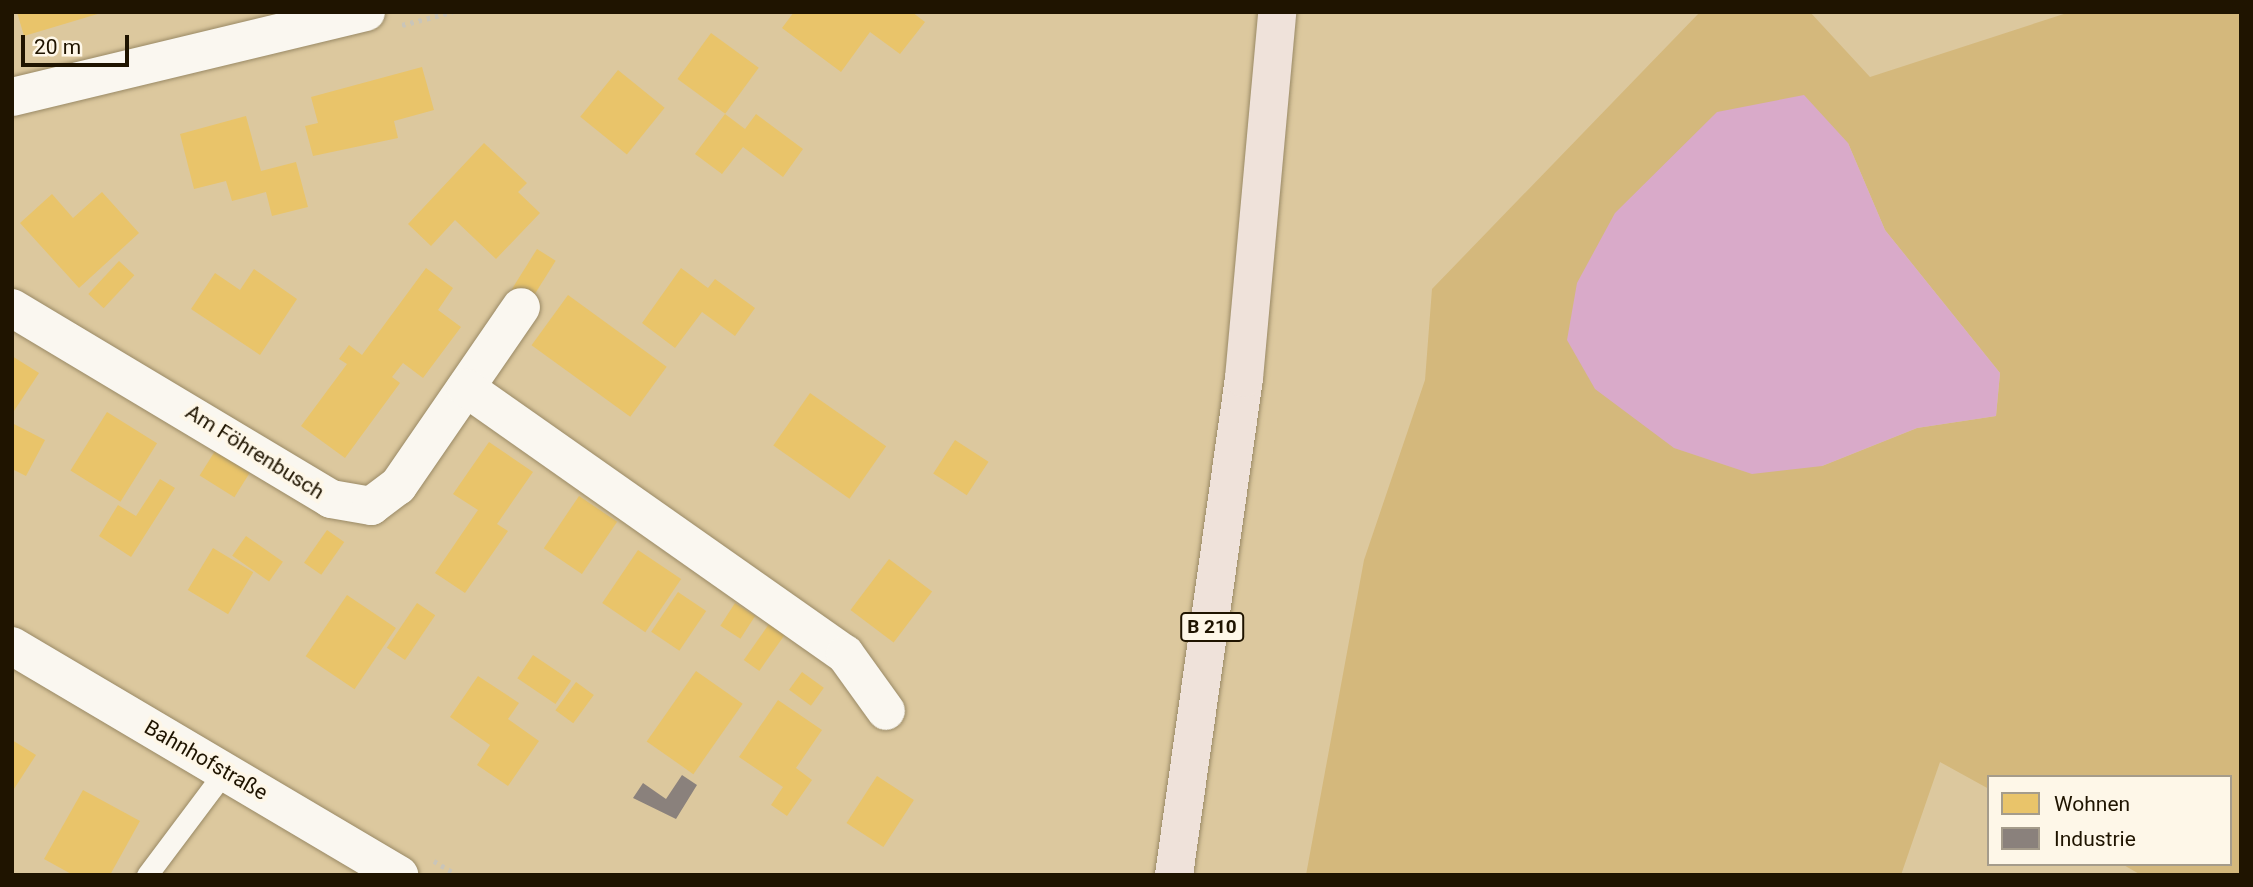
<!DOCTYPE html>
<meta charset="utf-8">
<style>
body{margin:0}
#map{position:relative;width:2253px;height:887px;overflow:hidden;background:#dcc89e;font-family:Roboto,sans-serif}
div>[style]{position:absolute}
.green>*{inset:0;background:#d4b87c}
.water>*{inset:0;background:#d9aac9}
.homes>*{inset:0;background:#e9c46a;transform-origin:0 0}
.industry>*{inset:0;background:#8a817c}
.path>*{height:4.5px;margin-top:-2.25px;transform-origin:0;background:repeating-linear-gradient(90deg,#cac5b8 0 3.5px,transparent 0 8.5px)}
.roads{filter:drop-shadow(0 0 2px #998965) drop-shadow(0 0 2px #998965)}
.service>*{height:21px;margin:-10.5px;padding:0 10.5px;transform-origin:10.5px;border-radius:10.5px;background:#faf7f0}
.minor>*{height:38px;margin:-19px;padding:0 19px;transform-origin:19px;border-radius:19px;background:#faf7f0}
.tertiary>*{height:38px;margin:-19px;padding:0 19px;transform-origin:19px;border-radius:19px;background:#faf7f0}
.trunk>*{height:38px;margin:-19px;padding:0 19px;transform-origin:19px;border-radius:19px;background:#efe2da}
span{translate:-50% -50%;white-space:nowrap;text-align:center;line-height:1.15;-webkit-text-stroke:7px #fef7e8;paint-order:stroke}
.shield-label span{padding:2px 5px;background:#fef7e8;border:2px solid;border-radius:5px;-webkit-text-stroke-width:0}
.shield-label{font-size:19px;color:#1f1400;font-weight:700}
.street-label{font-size:21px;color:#1f1400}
.frame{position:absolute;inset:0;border:14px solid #1f1400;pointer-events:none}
.legend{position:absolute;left:1987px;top:775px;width:245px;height:91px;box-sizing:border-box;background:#fef7e8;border:2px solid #a59c8b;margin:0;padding:9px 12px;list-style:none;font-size:21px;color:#1f1400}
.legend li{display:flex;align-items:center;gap:14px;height:35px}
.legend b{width:35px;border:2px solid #a59c8b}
.scale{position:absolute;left:21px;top:35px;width:108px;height:32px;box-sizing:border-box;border:4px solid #1f1400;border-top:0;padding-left:9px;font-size:21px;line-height:24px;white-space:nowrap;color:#1f1400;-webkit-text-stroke:5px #fef7e8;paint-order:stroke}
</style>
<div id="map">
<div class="green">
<div style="clip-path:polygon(evenodd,1700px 12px,1810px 12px,1870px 77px,2070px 12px,2241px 12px,2241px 875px,2141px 875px,2122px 864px,2230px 864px,2230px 777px,1989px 777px,1989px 789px,1940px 762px,1901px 875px,1306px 875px,1364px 560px,1425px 380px,1432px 289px,1700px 12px,1848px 143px,1885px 230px,2000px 373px,1996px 416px,1917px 428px,1822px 466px,1848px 143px)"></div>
</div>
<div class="water">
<div style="clip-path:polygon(1804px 95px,1848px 143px,1885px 230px,2000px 373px,1996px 416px,1917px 428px,1822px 466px,1752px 474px,1674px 448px,1595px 389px,1567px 340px,1577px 283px,1615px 213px,1717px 112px)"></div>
</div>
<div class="homes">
<div style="clip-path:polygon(17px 12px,101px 12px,101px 13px,24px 36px)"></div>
<div style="clip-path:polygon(794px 12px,912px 12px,925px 22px,900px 54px,870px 32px,841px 72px,782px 28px)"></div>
<div style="left:711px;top:33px;width:59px;height:57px;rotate:36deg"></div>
<div style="clip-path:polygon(422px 67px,434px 110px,394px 121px,398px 138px,313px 156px,305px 126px,318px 123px,311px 97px)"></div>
<div style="left:618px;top:70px;width:60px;height:60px;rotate:39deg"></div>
<div style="clip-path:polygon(725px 114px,745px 129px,756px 114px,803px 149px,783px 177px,743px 147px,722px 174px,695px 154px)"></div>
<div style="clip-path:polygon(246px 116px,261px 171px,296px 162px,308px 207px,272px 216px,266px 192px,232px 201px,226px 181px,194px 189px,180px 134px)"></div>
<div style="clip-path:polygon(484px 143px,527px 183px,518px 192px,540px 213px,496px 259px,455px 220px,431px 246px,408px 224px)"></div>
<div style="clip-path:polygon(102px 192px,139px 233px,79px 288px,20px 223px,52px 194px,73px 218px)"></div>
<div style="left:537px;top:249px;width:22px;height:47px;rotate:32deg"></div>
<div style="left:119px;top:261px;width:21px;height:45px;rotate:43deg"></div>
<div style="clip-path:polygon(426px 268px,453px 288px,438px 310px,461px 327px,423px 378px,403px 363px,392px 377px,400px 383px,345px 458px,301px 426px,347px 364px,339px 359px,349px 345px,362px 355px)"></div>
<div style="clip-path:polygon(681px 268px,708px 288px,715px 279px,755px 308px,735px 336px,702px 312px,675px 348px,642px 323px)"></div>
<div style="clip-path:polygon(254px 269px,297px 299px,260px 355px,191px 309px,215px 273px,240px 290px)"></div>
<div style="left:568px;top:295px;width:122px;height:62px;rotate:36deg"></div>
<div style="clip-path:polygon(12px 356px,39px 373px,12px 414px)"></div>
<div style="left:810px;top:393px;width:93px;height:64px;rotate:35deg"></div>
<div style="left:107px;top:412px;width:59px;height:69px;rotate:32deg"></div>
<div style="clip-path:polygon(12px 423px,45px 440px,26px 476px,12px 469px)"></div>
<div style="left:955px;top:440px;width:40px;height:40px;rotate:33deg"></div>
<div style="clip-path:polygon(489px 442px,533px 472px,497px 524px,508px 531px,465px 593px,435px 573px,478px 510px,453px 494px)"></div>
<div style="left:215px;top:451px;width:41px;height:29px;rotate:32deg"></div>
<div style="clip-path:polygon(160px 479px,175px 488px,131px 557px,99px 536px,118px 505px,136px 516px)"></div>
<div style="left:579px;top:496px;width:46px;height:63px;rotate:34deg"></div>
<div style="left:327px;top:530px;width:21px;height:40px;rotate:35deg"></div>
<div style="left:246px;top:536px;width:45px;height:24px;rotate:35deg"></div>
<div style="left:213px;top:548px;width:47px;height:49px;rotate:31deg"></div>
<div style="left:638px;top:550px;width:52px;height:64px;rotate:34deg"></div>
<div style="left:889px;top:559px;width:54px;height:64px;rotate:37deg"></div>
<div style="left:678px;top:592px;width:34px;height:48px;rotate:34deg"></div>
<div style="left:347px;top:595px;width:59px;height:74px;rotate:34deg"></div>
<div style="left:417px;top:603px;width:22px;height:54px;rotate:34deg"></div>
<div style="left:735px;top:603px;width:24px;height:27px;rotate:33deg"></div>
<div style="left:769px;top:624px;width:19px;height:44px;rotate:35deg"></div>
<div style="left:533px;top:655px;width:46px;height:28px;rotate:34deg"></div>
<div style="left:696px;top:671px;width:57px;height:86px;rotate:35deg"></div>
<div style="left:802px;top:672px;width:27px;height:22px;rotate:36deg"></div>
<div style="clip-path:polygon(478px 676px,519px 703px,508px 719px,539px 741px,508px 786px,477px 765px,490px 745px,450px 717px)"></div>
<div style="left:576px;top:682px;width:22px;height:35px;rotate:36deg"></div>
<div style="clip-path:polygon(778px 700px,822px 730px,796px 768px,812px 780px,787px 816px,771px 805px,783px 787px,739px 757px)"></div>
<div style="clip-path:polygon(12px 740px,36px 755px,12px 792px)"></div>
<div style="left:877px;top:776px;width:44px;height:56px;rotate:33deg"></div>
<div style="clip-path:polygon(83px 790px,140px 821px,110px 875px,73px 875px,44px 859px)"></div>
</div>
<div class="industry">
<div style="clip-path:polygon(682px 775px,697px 785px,676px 819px,633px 798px,643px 783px,666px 799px)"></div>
</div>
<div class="path">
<div style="left:402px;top:25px;width:52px;rotate:-14.6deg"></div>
<div style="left:434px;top:861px;width:27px;rotate:31deg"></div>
</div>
<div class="roads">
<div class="service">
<div style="left:147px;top:875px;width:130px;rotate:-53.1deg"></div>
</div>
<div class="minor">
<div style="left:12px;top:97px;width:364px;rotate:-13.5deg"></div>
<div style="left:12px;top:308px;width:372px;rotate:30.9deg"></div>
<div style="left:331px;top:499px;width:41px;rotate:9.9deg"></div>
<div style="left:371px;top:506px;width:34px;rotate:-37deg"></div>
<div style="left:398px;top:486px;width:217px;rotate:-55.5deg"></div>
<div style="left:466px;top:388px;width:463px;rotate:35.1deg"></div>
<div style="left:845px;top:654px;width:70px;rotate:54.3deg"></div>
</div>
<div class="tertiary">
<div style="left:12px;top:646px;width:450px;rotate:30.6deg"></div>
</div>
<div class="trunk">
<div style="left:1174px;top:875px;width:502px;rotate:-81.98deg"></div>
<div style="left:1244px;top:378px;width:367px;rotate:-84.8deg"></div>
</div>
</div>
<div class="shield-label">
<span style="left:1212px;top:627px">B 210</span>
</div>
<div class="street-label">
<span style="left:255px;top:452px;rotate:32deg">Am Föhrenbusch</span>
<span style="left:206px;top:760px;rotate:30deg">Bahnhofstraße</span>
</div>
<div class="frame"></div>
<ul class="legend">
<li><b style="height:19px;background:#e9c46a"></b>Wohnen</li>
<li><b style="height:19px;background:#8a817c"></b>Industrie</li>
</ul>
<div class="scale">20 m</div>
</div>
